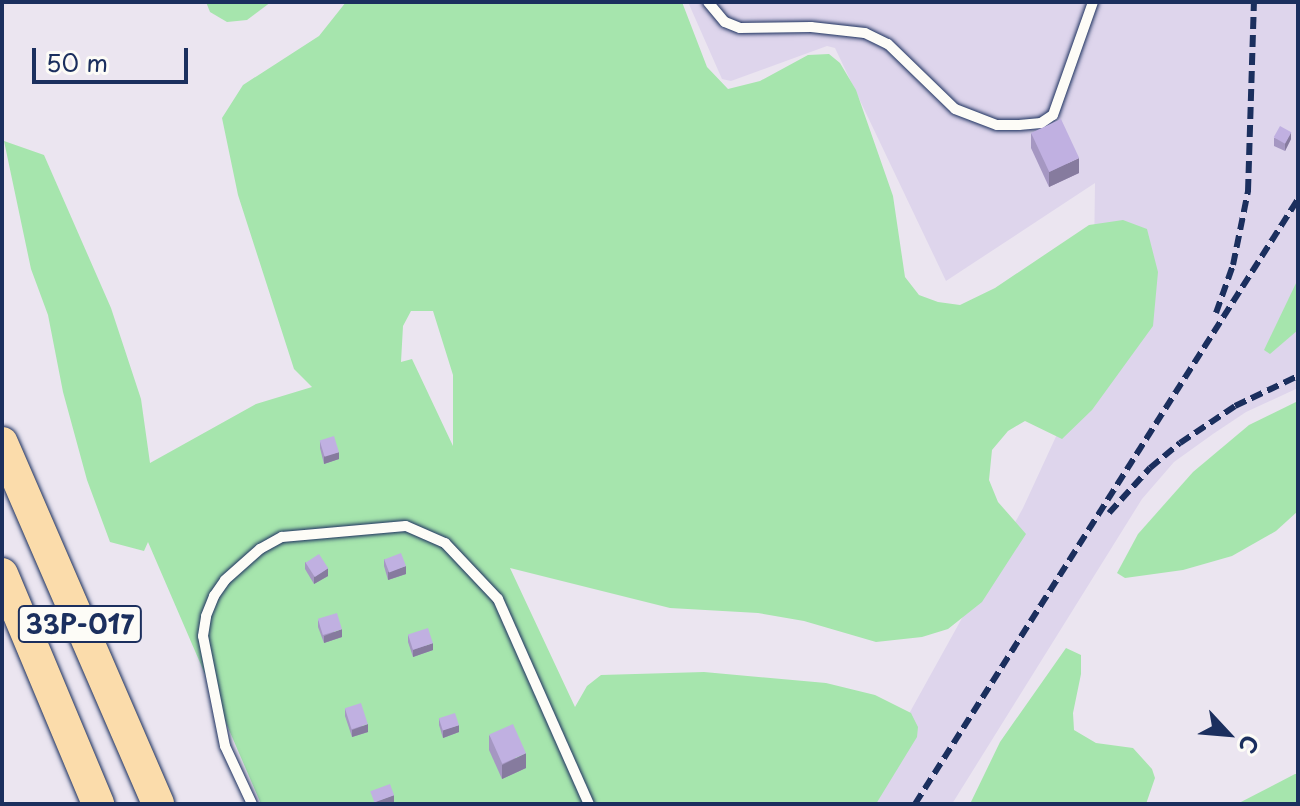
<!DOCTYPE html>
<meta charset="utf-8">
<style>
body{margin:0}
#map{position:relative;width:1300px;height:806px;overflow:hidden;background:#ebe5f0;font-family:"Playpen Sans",sans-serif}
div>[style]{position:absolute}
.built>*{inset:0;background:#ded5ec}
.green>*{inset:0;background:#a6e5ad}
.roads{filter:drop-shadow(0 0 2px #1b2f5e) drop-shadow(0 0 2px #1b2f5e)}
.service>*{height:10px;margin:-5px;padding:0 5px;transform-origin:5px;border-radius:5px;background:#fdfcf7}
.trunk>*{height:32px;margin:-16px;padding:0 16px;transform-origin:16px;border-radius:16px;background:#fbdcab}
.rail>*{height:6px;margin-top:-3px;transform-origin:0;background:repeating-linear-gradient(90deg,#1b2f5e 0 12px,transparent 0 18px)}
.wall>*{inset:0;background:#a597c2}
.shaded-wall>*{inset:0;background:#867b9e}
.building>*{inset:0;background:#c0b0e1;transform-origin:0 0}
span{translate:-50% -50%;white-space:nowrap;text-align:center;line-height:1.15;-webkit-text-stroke:6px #fdfcf7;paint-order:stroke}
.shield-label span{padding:2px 6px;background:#fdfcf7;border:2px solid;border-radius:6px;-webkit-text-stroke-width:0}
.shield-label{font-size:26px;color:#1b2f5e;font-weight:700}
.frame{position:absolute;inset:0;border:4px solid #1b2f5e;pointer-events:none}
.north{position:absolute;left:1188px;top:694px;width:80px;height:80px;-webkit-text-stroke:6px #fdfcf7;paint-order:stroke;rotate:116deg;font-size:22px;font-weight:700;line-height:32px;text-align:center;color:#1b2f5e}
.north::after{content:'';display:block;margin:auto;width:28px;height:36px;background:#1b2f5e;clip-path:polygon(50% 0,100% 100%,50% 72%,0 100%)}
.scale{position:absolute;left:32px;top:48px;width:156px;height:36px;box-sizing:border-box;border:4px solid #1b2f5e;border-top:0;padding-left:10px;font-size:24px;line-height:28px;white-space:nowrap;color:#1b2f5e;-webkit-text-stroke:6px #fdfcf7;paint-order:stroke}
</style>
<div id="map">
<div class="built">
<div style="clip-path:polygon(688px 2px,1298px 2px,1298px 388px,1246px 412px,1213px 434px,1174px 462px,1142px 499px,952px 804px,859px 804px,1023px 508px,1065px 417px,1094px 258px,1095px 183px,946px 281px,835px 48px,827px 46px,731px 81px,722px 79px)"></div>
</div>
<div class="green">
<div style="clip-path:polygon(206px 2px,271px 2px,247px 20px,227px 22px,210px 12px)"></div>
<div style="clip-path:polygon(evenodd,346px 2px,682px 2px,707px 67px,728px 89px,760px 81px,808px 55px,829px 54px,840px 63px,856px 90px,893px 196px,905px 277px,919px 295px,938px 302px,960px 305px,995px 288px,1089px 225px,1123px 220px,1147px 229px,1158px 272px,1153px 326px,1092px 410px,1062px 439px,1025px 421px,1008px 431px,992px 450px,989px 480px,998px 502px,1026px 534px,982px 602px,948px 629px,922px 637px,876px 642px,804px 621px,758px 613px,670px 608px,510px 568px,575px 707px,587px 686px,601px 675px,704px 672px,826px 683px,875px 695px,911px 713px,918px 727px,917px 737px,876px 804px,261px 804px,148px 542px,144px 551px,110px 542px,87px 480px,63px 392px,48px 315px,31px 269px,4px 141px,44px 155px,111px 308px,141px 399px,150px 463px,256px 404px,312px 387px,294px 369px,238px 195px,222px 118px,243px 85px,319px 36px,346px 2px,411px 311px,433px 311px,453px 375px,453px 446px,412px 359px,401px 362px,403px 326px,411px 311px)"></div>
<div style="clip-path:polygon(1298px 279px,1298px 330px,1270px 354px,1264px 350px)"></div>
<div style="clip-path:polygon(1298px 401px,1298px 511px,1276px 531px,1232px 556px,1183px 570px,1125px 578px,1117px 573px,1138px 534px,1193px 472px,1249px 425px)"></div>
<div style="clip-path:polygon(1066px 648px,1081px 655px,1081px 674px,1073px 713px,1074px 730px,1096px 743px,1133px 748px,1152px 769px,1155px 778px,1146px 804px,970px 804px,1000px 742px)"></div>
<div style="clip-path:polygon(1295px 774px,1298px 774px,1298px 804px,1237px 804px)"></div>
</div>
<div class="roads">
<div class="service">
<div style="left:708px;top:2px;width:26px;rotate:50deg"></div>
<div style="left:725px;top:22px;width:16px;rotate:22deg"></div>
<div style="left:740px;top:28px;width:71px;rotate:-0.8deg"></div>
<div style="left:811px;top:27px;width:54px;rotate:6.3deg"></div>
<div style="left:865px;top:33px;width:25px;rotate:26deg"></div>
<div style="left:888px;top:44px;width:93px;rotate:44.1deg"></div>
<div style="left:955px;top:109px;width:45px;rotate:20.9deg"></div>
<div style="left:997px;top:125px;width:22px"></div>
<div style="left:1019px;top:125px;width:22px;rotate:-5deg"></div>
<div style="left:1041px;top:123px;width:14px;rotate:-34deg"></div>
<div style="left:1053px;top:115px;width:120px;rotate:-70.5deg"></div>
<div style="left:252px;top:804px;width:64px;rotate:-115deg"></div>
<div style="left:225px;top:746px;width:112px;rotate:-101.3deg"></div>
<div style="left:203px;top:636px;width:20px;rotate:-81deg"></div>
<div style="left:206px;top:616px;width:22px;rotate:-68deg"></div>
<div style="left:214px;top:596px;width:19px;rotate:-55deg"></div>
<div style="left:225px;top:580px;width:47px;rotate:-41.5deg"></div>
<div style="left:260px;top:549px;width:25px;rotate:-29deg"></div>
<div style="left:282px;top:537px;width:124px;rotate:-5.1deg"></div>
<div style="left:406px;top:526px;width:43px;rotate:23.6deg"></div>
<div style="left:445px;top:543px;width:77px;rotate:46.6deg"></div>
<div style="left:498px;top:599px;width:224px;rotate:66.1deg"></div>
</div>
<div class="trunk">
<div style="left:2px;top:443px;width:393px;rotate:66.6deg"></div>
<div style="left:2px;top:574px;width:249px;rotate:67.3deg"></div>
</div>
</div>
<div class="rail">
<div style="left:1216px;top:313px;width:51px;rotate:-70.5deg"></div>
<div style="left:1233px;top:265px;width:76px;rotate:-78.5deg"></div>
<div style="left:1248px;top:191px;width:189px;rotate:-88.2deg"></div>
<div style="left:1109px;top:513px;width:61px;rotate:-47.7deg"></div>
<div style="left:1150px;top:468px;width:39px;rotate:-40deg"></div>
<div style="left:1180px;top:443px;width:66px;rotate:-33.9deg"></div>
<div style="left:1235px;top:406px;width:70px;rotate:-25.5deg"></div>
<div style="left:915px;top:804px;width:716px;rotate:-57.66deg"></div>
</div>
<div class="wall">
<div style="clip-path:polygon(1031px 133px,1079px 173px,1049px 187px,1031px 148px)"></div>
<div style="clip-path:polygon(1274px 138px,1291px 139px,1285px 151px,1274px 146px)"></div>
<div style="clip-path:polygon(320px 441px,339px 459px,324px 464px,320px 448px)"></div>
<div style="clip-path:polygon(384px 559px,406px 574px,388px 580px,384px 566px)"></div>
<div style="clip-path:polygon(305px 562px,328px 576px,314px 584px,305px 569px)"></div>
<div style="clip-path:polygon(318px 620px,342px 637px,324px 643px,318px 627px)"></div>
<div style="clip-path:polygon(408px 635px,433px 650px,413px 657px,408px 642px)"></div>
<div style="clip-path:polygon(345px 708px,368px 732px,352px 737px,345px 716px)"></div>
<div style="clip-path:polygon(439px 718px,459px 732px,443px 738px,439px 725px)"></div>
<div style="clip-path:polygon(489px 735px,526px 768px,502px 779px,489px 750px)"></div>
</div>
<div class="shaded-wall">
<div style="clip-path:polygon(1291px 132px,1291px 139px,1285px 151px,1285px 143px)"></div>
<div style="clip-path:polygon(1079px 158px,1079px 173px,1049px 187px,1049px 172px)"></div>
<div style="clip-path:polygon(339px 452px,339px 459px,324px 464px,324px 456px)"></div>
<div style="clip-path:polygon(406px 566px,406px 574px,388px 580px,388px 572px)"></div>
<div style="clip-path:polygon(328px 568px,328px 576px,314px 584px,314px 577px)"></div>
<div style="clip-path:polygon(342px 629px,342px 637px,324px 643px,324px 636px)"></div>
<div style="clip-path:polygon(433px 643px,433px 650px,413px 657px,413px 650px)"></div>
<div style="clip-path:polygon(368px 724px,368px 732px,352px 737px,352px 730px)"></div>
<div style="clip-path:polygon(459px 725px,459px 732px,443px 738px,443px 730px)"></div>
<div style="clip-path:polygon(526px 753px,526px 768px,502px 779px,502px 765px)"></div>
<div style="clip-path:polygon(394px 795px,394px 803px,374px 804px,374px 802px)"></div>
</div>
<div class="building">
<div style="left:1061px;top:119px;width:43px;height:33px;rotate:65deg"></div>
<div style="left:1280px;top:126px;width:13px;height:13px;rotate:29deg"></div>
<div style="left:334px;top:436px;width:17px;height:15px;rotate:73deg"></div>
<div style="left:401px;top:553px;width:14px;height:18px;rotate:69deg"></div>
<div style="left:319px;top:554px;width:17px;height:16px;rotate:57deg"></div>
<div style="left:337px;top:613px;width:17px;height:20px;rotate:73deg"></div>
<div style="left:428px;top:628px;width:16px;height:21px;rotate:72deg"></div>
<div style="left:361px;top:703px;width:22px;height:17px;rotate:72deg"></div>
<div style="left:455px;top:713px;width:13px;height:17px;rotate:72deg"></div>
<div style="left:513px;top:724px;width:32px;height:26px;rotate:66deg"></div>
<div style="left:390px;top:784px;width:12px;height:21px;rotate:70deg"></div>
</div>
<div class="shield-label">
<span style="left:80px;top:624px">33Р-017</span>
</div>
<div class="frame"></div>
<div class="north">С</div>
<div class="scale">50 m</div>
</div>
